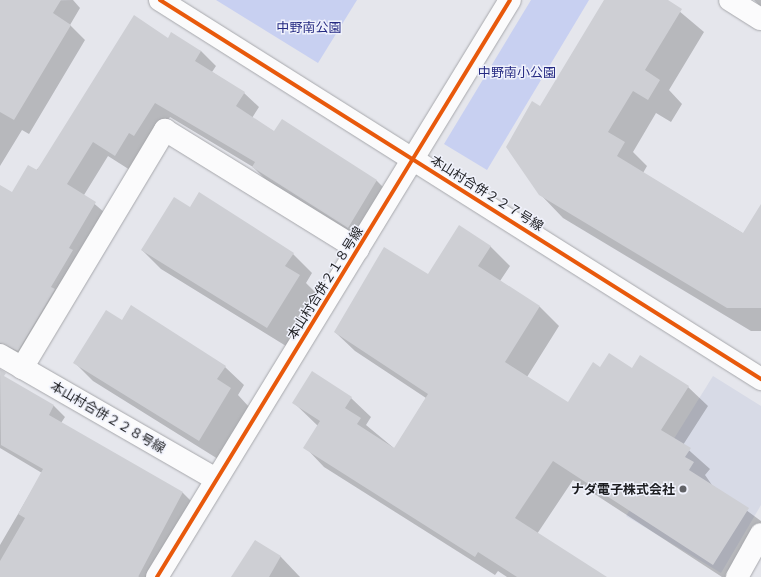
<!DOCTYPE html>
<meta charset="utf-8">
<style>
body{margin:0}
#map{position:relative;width:761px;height:577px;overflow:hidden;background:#e5e6ec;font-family:"Noto Sans","Noto Sans JP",sans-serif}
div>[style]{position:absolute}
.built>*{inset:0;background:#d7dae6}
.green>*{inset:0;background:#c8d0f1}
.shadow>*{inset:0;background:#0003}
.building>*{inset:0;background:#cecfd4}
.roads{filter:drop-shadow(0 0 1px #a7a8ac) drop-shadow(0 0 1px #a7a8ac)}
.minor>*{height:22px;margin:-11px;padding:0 11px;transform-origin:11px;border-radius:11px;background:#fbfbfc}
.cycleway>*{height:4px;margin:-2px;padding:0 2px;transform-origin:2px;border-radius:2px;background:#e8590c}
.dots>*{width:11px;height:11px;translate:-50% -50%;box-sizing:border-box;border:2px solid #f0f2fc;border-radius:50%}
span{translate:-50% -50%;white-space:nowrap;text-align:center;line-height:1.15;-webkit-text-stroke:3px #f0f2fc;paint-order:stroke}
.park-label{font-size:13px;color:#252a82}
.street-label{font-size:13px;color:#1c1d20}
.poi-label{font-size:13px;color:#1c1d20;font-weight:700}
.right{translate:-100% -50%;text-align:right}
</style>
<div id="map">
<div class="built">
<div style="clip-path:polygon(713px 376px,761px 406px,761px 505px,721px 573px,626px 516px)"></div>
</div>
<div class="green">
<div style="clip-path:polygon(216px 0,357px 0,318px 63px)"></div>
<div style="clip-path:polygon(531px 0,589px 0,487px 170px,444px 144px)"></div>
</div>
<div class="shadow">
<div style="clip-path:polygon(73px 0,80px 8px,70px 25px,85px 40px,29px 134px,22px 130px,0 166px,0 1px)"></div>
<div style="clip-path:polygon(605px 0,666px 0,704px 32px,669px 90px,682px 104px,671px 122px,656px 113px,633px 152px,647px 166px,643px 173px,744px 234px,761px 206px,761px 331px,751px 331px,563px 218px,540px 194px,540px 108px)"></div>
<div style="clip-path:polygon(754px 0,761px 0,761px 6px,759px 5px)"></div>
<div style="clip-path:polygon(169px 39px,201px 51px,216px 66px,212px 72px,244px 93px,259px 107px,252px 118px,275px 132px,282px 120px,377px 181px,392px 196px,363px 242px,268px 182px,253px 167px,170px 117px,149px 150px,130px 170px,108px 156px,84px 195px,111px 218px,33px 365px,0 353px,0 186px,12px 194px)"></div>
<div style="clip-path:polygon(191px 209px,293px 254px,312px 273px,306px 283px,318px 295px,286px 346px,161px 269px,142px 250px)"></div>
<div style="clip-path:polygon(490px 246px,510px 266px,500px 281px,540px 307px,559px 326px,527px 377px,569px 404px,601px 368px,632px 369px,688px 387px,708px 406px,683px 445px,710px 469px,705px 475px,712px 485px,761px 521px,761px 540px,737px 577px,722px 577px,573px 480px,537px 534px,605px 577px,507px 577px,498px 571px,495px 575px,324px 467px,305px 447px,318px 426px,293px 402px,351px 398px,371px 417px,366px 425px,395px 449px,426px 398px,355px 351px,335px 332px,428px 276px)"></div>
<div style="clip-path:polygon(122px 321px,225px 367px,244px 385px,238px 395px,250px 408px,218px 459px,93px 381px,74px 362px)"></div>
<div style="clip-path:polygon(0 375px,54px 406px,65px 417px,61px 423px,183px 493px,194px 504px,155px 577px,139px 577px,99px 554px,86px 577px,0 577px,0 545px,42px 473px,0 448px)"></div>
<div style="clip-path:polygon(255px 541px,281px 557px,300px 577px,233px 577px)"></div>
</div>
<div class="building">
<div style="clip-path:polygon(0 0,61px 0,53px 13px,71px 25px,14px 120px,0 112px)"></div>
<div style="clip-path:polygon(604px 0,668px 0,682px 9px,645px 70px,660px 80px,648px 100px,633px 91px,608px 132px,625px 142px,617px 156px,743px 233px,761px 204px,761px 308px,727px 308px,539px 195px,506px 147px,532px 101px,540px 106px)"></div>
<div style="clip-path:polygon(134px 15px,168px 38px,171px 32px,201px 51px,195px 61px,245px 92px,236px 106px,274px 131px,282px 119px,377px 180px,348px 228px,252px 167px,255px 162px,155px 103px,134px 136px,129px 133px,115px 156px,93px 142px,67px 184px,96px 202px,69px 248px,73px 250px,51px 287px,55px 289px,18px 351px,0 343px,0 185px,12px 192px,28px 165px,37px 170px)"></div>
<div style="clip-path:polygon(199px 192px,294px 253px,285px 266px,300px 275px,267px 328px,141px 250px,174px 197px,190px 207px)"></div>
<div style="clip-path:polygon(459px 225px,491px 246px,478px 266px,540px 306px,505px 362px,568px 402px,593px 362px,600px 367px,609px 353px,632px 368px,640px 355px,689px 386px,661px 430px,691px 448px,685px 457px,694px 462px,689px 470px,749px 508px,713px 565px,553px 461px,515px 518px,607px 577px,517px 577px,478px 552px,475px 557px,303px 448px,320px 421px,292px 403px,312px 371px,352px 397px,345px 408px,361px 418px,357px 424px,394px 448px,428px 394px,334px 332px,384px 247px,428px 274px)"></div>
<div style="clip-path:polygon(131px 305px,226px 366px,217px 379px,231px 388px,199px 441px,73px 363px,106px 310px,122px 320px)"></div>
<div style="clip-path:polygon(0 369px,6px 373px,4px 376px,54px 405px,49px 415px,183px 492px,138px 577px,0 577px,0 561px,25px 518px,18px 514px,43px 469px,1px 445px)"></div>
<div style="clip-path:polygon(255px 540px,281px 556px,269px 577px,231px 577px)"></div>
</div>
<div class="roads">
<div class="minor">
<div style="left:160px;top:0;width:711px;rotate:32.24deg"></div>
<div style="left:730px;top:0;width:36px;rotate:32deg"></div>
<div style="left:0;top:355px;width:249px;rotate:29.9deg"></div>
<div style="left:22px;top:368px;width:278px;rotate:-59deg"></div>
<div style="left:165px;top:130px;width:227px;rotate:31.7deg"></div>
<div style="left:157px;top:577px;width:676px;rotate:-58.54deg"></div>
<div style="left:737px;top:577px;width:49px;rotate:-60.8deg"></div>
</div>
</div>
<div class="cycleway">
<div style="left:160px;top:0;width:711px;rotate:32.24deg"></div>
<div style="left:157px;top:577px;width:676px;rotate:-58.54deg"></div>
</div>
<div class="dots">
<div style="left:683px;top:489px;background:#626367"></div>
</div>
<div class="park-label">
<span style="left:309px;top:27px">中野南公園</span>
<span style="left:517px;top:72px">中野南小公園</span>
</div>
<div class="street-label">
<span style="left:487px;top:193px;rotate:32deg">本山村合併２２７号線</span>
<span style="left:325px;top:283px;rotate:-58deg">本山村合併２１８号線</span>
<span style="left:108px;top:417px;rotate:30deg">本山村合併２２８号線</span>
</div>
<div class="poi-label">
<span class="right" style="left:675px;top:489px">ナダ電子株式会社</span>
</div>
</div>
